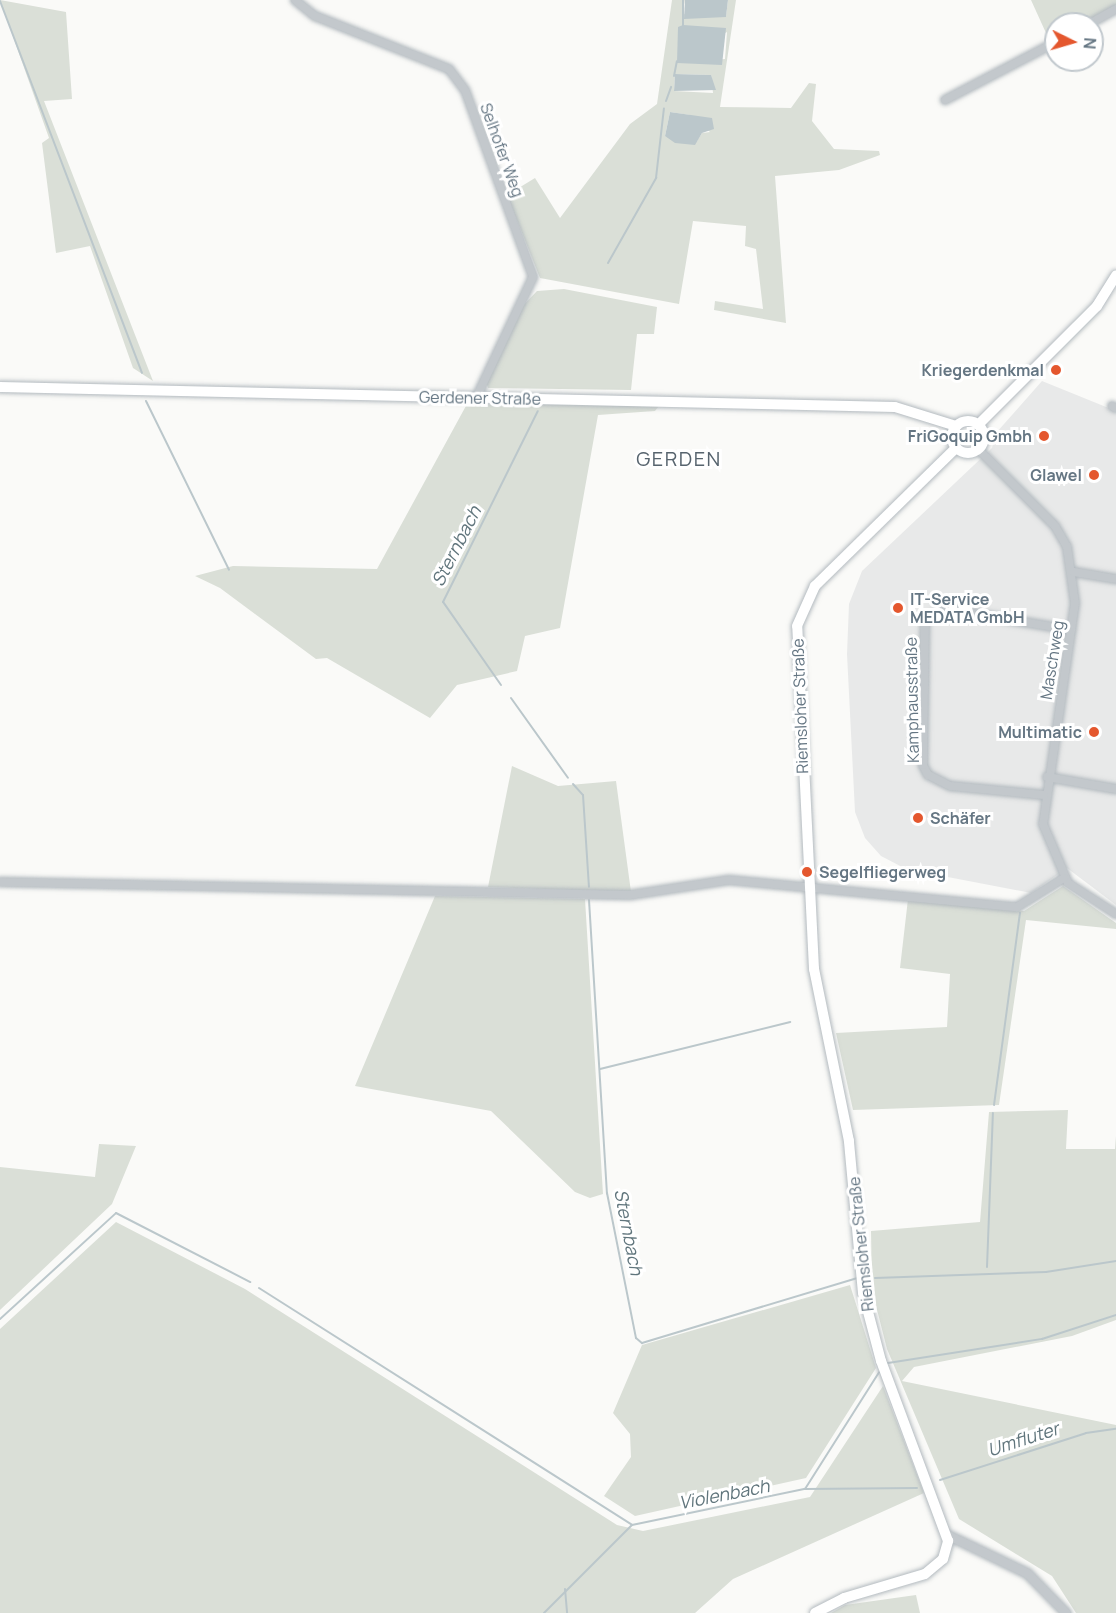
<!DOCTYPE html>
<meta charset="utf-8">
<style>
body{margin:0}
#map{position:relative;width:1116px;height:1613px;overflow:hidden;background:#fafaf8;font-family:Manrope,sans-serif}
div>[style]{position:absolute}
.built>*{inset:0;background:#e8e9e9}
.green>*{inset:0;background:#dadfd7}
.water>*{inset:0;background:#bbc7cb}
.stream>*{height:2px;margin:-1px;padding:0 1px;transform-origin:1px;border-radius:1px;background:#bbc7cb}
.roads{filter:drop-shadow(0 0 2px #b3babf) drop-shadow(0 0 2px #b3babf)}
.minor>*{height:8px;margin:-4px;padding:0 4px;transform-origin:4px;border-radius:4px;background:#c3c8cc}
.tertiary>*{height:9px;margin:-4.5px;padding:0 4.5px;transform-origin:4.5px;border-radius:4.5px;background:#c3c8cc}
.secondary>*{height:10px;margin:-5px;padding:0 5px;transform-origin:5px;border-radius:5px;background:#fff}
.secondary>.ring{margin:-5px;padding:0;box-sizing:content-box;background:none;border:10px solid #fff;border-radius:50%}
.dots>*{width:16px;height:16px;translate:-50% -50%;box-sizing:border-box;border:3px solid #fff;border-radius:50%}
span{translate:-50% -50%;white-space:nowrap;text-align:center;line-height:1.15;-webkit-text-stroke:6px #fff;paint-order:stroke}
.street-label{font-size:16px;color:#657683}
.poi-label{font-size:16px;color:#657683;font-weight:700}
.right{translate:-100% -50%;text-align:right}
.left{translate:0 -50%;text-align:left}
.water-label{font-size:18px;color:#60757c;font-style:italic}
.quarter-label{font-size:20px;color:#57646e;letter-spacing:1.5px}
.north{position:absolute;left:1044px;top:12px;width:60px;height:60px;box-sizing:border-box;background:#fff;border:2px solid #c1c8cd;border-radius:50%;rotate:95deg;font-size:16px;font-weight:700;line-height:24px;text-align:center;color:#657683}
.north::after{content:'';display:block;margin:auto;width:21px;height:27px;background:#e4572e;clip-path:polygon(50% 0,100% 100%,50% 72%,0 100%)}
</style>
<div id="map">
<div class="built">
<div style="clip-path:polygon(1042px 381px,1116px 411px,1116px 905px,1067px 868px,1031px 893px,906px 869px,881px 856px,865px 838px,855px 812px,847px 654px,849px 604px,862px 571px,992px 448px,996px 433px)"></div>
</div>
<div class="green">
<div style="clip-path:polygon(0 0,66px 12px,72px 99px,44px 101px,153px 381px,133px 368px,90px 246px,56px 253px,42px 143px,49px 138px)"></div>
<div style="clip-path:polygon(evenodd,672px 0,685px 0,682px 14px,726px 17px,728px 0,736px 0,720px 107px,791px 108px,809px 83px,816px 84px,812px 121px,834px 149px,879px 151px,880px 155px,839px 170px,775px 176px,786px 323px,714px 310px,715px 301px,763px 309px,756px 249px,745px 246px,746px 226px,693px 221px,679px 304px,540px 278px,507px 195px,535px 178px,560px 218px,630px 124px,657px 104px,672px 0,727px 32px,725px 59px,677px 63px,727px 32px,672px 0,675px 74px,711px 75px,713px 93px,674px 91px,675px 74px,672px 0,670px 112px,690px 115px,710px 132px,702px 133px,697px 141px,665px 136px,670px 112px)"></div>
<div style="clip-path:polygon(1031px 0,1116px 0,1116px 9px,1089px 24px,1056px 24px,1056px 42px,1051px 44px)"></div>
<div style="clip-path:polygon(564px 289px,657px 307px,654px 334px,637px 334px,631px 390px,488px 388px,486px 381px,516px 313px,537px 291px)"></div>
<div style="clip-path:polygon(467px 404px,659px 406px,655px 411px,598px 415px,560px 628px,525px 636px,517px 671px,457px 685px,430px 718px,327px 658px,316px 659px,220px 588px,195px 576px,233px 566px,377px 569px)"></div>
<div style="clip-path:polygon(512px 766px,558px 786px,616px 781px,631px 892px,488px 887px)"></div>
<div style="clip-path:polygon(1063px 886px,1116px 923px,1116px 929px,1026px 920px,999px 1105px,853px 1110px,836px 1033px,947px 1027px,950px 974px,900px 968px,908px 899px,1024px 911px)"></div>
<div style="clip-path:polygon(435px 896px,585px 899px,603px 1194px,590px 1198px,575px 1192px,491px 1111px,355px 1086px)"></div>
<div style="clip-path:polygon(1068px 1110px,1066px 1149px,1115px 1149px,1116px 1136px,1116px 1320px,1072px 1336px,914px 1367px,902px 1381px,1116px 1425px,1116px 1613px,1076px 1613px,1052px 1576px,959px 1519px,887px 1349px,872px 1290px,871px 1231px,980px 1222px,989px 1112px)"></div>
<div style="clip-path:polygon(99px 1144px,136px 1146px,112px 1204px,0 1310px,0 1167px,95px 1177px)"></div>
<div style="clip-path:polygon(116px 1222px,245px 1289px,617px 1525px,643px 1531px,810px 1497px,883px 1386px,924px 1493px,733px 1579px,695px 1613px,0 1613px,0 1329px)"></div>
<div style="clip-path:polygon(850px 1285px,876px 1368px,806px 1478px,635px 1516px,604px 1496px,631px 1457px,630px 1434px,613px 1413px,642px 1345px)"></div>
<div style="clip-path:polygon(916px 1595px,920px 1613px,831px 1613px,845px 1605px)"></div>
</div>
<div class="water">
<div style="clip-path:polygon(685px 0,728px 0,726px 17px,684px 19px)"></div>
<div style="clip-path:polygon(683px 25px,726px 28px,722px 65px,677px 63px,678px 27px)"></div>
<div style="clip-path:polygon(675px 74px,711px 75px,716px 90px,674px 91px)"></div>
<div style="clip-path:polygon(670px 112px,712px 118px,714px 129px,702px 133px,695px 145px,675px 143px,665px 136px)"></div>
</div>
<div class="stream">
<div style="left:683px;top:0;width:26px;rotate:90deg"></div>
<div style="left:0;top:1px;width:398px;rotate:69.1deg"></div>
<div style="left:674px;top:76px;width:15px;rotate:-79deg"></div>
<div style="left:666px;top:101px;width:15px;rotate:-70deg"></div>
<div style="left:608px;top:263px;width:98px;rotate:-60.5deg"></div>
<div style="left:656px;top:178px;width:70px;rotate:-83.5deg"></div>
<div style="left:146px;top:401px;width:188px;rotate:63.8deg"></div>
<div style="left:501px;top:685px;width:101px;rotate:-124.9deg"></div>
<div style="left:443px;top:602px;width:213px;rotate:-63.6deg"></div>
<div style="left:511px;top:698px;width:98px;rotate:54.5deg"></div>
<div style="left:573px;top:784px;width:15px;rotate:48deg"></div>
<div style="left:583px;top:795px;width:92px;rotate:86.3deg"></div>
<div style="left:589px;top:900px;width:294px;rotate:86.5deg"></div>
<div style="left:607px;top:1193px;width:148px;rotate:78.7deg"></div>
<div style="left:636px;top:1338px;width:8px;rotate:40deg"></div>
<div style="left:642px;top:1343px;width:225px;rotate:-16.8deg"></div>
<div style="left:600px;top:1069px;width:196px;rotate:-13.9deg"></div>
<div style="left:994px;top:1105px;width:194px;rotate:-82.3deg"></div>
<div style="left:987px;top:1267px;width:154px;rotate:-87.8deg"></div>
<div style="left:875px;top:1278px;width:171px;rotate:-2deg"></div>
<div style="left:1046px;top:1272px;width:71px;rotate:-8.9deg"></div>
<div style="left:259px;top:1288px;width:442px;rotate:32.4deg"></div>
<div style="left:0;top:1319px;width:157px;rotate:-42.4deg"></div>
<div style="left:116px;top:1213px;width:151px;rotate:27.2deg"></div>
<div style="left:888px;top:1363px;width:156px;rotate:-8.9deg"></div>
<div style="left:1042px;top:1339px;width:78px;rotate:-18deg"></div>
<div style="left:940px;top:1480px;width:153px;rotate:-17.8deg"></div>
<div style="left:1086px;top:1433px;width:30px;rotate:-8deg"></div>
<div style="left:805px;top:1489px;width:112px;rotate:-0.5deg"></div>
<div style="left:565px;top:1589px;width:24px;rotate:85deg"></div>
<div style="left:544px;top:1613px;width:124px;rotate:-45deg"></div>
<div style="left:632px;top:1525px;width:177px;rotate:-11.8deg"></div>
<div style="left:805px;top:1489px;width:140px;rotate:-57.6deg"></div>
</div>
<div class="roads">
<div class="minor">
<div style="left:295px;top:0;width:26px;rotate:39deg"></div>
<div style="left:315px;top:16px;width:144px;rotate:21.6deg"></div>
<div style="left:449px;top:69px;width:26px;rotate:53deg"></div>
<div style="left:465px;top:90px;width:199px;rotate:70deg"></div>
<div style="left:533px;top:277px;width:134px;rotate:115.2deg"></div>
<div style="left:1089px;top:24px;width:31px;rotate:-29deg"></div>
<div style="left:945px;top:100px;width:125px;rotate:-27.6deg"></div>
<div style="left:1112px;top:406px;width:4px;rotate:27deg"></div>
<div style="left:978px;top:449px;width:109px;rotate:45deg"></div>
<div style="left:1055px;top:526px;width:24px;rotate:60deg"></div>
<div style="left:1067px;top:547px;width:57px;rotate:81.9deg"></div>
<div style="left:1075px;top:603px;width:223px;rotate:98.2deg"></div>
<div style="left:1043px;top:824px;width:64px;rotate:67deg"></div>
<div style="left:1068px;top:883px;width:57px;rotate:32.9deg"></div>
<div style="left:1074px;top:572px;width:43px;rotate:9.5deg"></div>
<div style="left:1047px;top:777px;width:70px;rotate:9.9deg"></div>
<div style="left:1044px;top:795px;width:94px;rotate:-174.5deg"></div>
<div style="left:950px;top:786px;width:25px;rotate:-153deg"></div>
<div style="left:928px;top:775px;width:11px;rotate:-117deg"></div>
<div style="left:923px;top:765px;width:145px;rotate:-89.2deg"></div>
<div style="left:925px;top:620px;width:24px;rotate:-28deg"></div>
<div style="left:946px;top:609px;width:127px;rotate:9.5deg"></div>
<div style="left:0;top:882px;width:630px;rotate:1.18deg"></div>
<div style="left:630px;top:895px;width:100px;rotate:-8.6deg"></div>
<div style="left:729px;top:880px;width:289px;rotate:5.4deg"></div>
<div style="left:1017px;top:907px;width:55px;rotate:-31.7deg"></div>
</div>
<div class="tertiary">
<div style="left:948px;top:1535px;width:88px;rotate:25.7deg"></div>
<div style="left:1027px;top:1573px;width:56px;rotate:45.7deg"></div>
</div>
<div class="secondary">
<div style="left:0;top:387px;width:895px;rotate:1.28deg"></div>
<div style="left:895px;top:407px;width:64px;rotate:17.3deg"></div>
<div class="ring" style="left:952px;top:421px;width:22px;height:22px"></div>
<div style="left:978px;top:425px;width:168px;rotate:-45deg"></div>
<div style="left:1097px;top:306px;width:36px;rotate:-58deg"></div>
<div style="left:815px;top:1613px;width:33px;rotate:-27deg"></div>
<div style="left:844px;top:1598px;width:84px;rotate:-16.5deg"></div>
<div style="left:925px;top:1574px;width:23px;rotate:-40deg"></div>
<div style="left:943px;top:1559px;width:19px;rotate:-74deg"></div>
<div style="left:948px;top:1541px;width:192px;rotate:-110.4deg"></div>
<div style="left:881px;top:1361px;width:70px;rotate:-104.8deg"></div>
<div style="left:863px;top:1293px;width:153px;rotate:-95.3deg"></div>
<div style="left:849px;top:1141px;width:176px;rotate:-101.5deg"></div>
<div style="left:814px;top:969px;width:343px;rotate:-92.8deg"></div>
<div style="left:797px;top:626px;width:44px;rotate:-65.8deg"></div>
<div style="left:815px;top:586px;width:197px;rotate:-44.4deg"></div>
</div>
</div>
<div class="dots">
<div style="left:1056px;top:370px;background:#e4572e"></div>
<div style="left:1044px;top:436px;background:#e4572e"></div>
<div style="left:1094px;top:475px;background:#e4572e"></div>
<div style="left:898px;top:608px;background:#e4572e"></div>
<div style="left:1094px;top:732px;background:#e4572e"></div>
<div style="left:918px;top:818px;background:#e4572e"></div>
<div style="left:807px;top:872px;background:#e4572e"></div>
</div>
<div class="street-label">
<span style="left:502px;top:150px;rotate:70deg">Selhofer Weg</span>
<span style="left:480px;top:398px;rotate:1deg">Gerdener Straße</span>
<span style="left:1052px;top:660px;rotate:-81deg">Maschweg</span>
<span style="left:912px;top:700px;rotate:-91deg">Kamphausstraße</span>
<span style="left:800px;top:706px;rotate:-92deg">Riemsloher Straße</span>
<span style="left:861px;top:1244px;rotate:-96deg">Riemsloher Straße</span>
</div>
<div class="poi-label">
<span class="right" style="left:1044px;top:370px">Kriegerdenkmal</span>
<span class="right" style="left:1032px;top:436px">FriGoquip Gmbh</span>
<span class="right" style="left:1082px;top:475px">Glawel</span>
<span class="left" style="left:910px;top:608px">IT-Service<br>MEDATA GmbH</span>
<span class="right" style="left:1082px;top:732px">Multimatic</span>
<span class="left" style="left:930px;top:818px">Schäfer</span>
<span class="left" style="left:819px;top:872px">Segelfliegerweg</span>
</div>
<div class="water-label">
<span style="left:456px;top:546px;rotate:-63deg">Sternbach</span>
<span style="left:629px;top:1232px;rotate:79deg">Sternbach</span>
<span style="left:1023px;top:1439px;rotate:-18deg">Umfluter</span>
<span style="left:724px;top:1494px;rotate:-11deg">Violenbach</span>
</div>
<div class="quarter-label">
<span style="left:679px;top:458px">GERDEN</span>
</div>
<div class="north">N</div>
</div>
